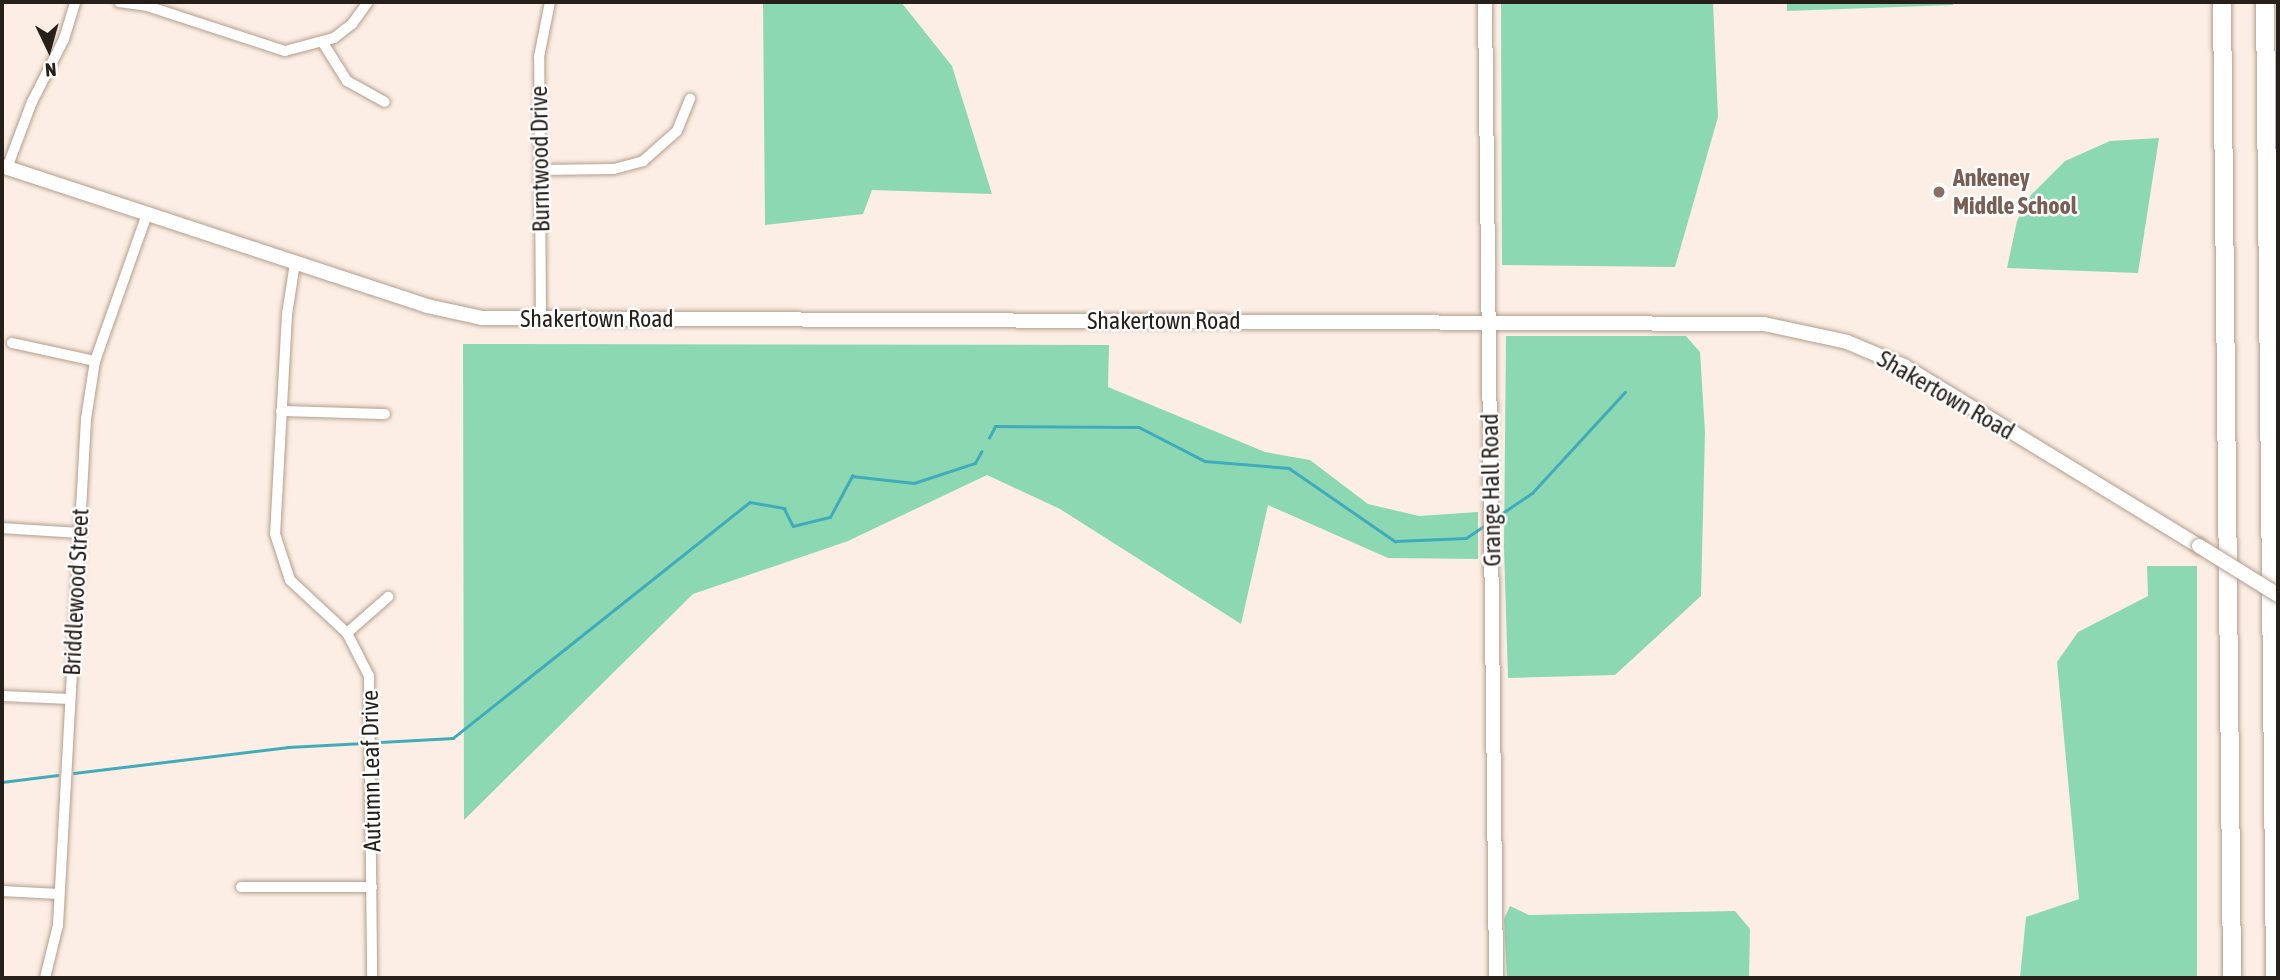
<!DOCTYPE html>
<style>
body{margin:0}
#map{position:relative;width:2280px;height:980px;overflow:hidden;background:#fceee4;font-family:"Asap Condensed",sans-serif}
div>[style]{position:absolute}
.green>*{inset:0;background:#8cd8b3}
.stream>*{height:2.5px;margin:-1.25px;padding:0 1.25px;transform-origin:1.25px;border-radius:1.25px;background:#40abba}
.roads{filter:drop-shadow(0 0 2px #b49e8e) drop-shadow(0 0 2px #b49e8e)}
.street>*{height:10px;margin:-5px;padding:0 5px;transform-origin:5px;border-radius:5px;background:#fff}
.secondary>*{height:14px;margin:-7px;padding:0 7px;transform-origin:7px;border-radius:7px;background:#fff}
.highway>*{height:18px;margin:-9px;padding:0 9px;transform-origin:9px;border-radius:9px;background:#fff}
.bridges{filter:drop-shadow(0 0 2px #b49e8e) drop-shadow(0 0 2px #b49e8e)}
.secondary-bridge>*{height:14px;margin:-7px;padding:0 7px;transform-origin:7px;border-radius:7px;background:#fff}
.dots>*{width:19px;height:19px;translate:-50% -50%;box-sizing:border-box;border:4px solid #fff;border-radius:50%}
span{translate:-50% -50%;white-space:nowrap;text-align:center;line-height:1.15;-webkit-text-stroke:5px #fff;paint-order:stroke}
.street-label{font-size:24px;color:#271f19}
.education-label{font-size:24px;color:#785e54;font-weight:700}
.left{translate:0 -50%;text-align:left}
.frame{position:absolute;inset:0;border:4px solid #271f19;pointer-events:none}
.north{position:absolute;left:14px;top:14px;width:70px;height:70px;-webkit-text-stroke:5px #fff;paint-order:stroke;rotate:175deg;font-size:19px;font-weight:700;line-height:28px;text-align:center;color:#271f19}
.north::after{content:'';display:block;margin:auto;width:24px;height:32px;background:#271f19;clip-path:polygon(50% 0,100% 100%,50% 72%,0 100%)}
</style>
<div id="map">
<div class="green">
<div style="clip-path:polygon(763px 2px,901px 2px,952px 66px,992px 194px,872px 190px,863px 214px,765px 225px)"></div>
<div style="clip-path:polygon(1501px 2px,1713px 2px,1718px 117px,1675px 267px,1502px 265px)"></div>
<div style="clip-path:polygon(1787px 2px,1953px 2px,1953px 5px,1787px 11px)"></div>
<div style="clip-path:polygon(2159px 138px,2138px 273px,2007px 268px,2017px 221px,2031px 195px,2065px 161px,2110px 141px)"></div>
<div style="clip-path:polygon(1506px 336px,1686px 336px,1700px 352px,1705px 432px,1701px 596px,1615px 675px,1508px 678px,1504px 547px)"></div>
<div style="clip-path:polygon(463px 344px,1109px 345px,1108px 387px,1265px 452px,1310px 460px,1368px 504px,1419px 516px,1478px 512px,1478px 559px,1388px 558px,1268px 505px,1241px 624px,1060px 509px,987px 475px,848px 541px,693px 594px,464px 820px)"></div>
<div style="clip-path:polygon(2147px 566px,2197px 566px,2197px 978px,2020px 978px,2026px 917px,2079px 899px,2057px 662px,2078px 632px,2148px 596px)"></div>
<div style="clip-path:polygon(1510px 906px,1529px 915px,1735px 911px,1750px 929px,1749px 978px,1507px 978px,1504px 919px)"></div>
</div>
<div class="stream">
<div style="left:989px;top:438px;width:13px;rotate:-63deg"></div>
<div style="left:995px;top:426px;width:144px;rotate:0.4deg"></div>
<div style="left:1139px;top:427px;width:74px;rotate:27.3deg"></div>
<div style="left:1205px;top:461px;width:84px;rotate:4.8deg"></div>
<div style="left:1289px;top:468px;width:129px;rotate:34.6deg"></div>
<div style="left:1395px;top:541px;width:71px;rotate:-2.4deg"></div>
<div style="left:1466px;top:538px;width:25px;rotate:-34deg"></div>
<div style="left:1495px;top:518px;width:45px;rotate:-34deg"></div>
<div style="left:1532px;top:493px;width:137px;rotate:-47.4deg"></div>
<div style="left:380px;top:742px;width:73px;rotate:-3.1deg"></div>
<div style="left:453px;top:738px;width:379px;rotate:-38.5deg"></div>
<div style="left:750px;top:502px;width:35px;rotate:10deg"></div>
<div style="left:784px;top:508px;width:20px;rotate:63deg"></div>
<div style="left:793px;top:526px;width:38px;rotate:-14deg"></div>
<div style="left:830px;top:517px;width:47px;rotate:-61.8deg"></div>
<div style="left:852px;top:476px;width:62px;rotate:6.4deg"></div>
<div style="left:914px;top:483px;width:64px;rotate:-18.2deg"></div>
<div style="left:975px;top:463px;width:13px;rotate:-61deg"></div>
<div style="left:74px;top:773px;width:216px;rotate:-6.9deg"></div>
<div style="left:288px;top:747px;width:76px;rotate:-3deg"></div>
<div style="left:2px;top:782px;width:56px;rotate:-7.1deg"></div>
</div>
<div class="roads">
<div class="street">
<div style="left:119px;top:2px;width:28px;rotate:8deg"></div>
<div style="left:147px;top:6px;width:145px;rotate:18.1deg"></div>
<div style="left:285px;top:51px;width:51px;rotate:-14.9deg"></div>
<div style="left:334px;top:38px;width:23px;rotate:-38deg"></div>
<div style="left:352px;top:24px;width:27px;rotate:-54deg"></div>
<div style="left:323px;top:43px;width:45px;rotate:57.7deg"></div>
<div style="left:347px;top:81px;width:43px;rotate:28.9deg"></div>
<div style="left:7px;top:168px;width:71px;rotate:-69.3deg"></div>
<div style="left:32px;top:102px;width:71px;rotate:-63.1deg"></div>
<div style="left:64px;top:39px;width:39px;rotate:-73deg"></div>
<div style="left:541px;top:170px;width:73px;rotate:-0.8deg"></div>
<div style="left:614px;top:169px;width:30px;rotate:-15deg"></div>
<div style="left:643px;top:161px;width:45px;rotate:-41.4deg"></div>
<div style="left:677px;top:131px;width:35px;rotate:-68deg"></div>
<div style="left:295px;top:263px;width:52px;rotate:98.9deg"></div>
<div style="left:287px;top:314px;width:220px;rotate:93.1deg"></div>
<div style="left:275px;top:534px;width:48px;rotate:71.9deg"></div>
<div style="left:290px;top:580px;width:78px;rotate:42.9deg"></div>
<div style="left:347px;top:633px;width:48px;rotate:62.9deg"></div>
<div style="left:369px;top:676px;width:302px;rotate:89.4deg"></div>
<div style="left:541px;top:318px;width:261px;rotate:-90.4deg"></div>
<div style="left:539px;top:57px;width:56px;rotate:-78.7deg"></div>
<div style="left:12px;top:343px;width:85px;rotate:12.2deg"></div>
<div style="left:281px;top:411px;width:104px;rotate:1.7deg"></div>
<div style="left:2px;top:528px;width:77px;rotate:3.7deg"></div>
<div style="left:347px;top:633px;width:55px;rotate:-41.3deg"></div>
<div style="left:2px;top:696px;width:68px;rotate:2.5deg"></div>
<div style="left:241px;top:887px;width:131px"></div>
<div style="left:2px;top:891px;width:57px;rotate:3deg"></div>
<div style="left:45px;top:978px;width:55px;rotate:-76.2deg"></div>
<div style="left:58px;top:925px;width:507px;rotate:-86.83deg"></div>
<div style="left:86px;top:419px;width:59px;rotate:-81.2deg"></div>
<div style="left:95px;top:361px;width:156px;rotate:-70.5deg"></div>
</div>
<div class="secondary">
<div style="left:1485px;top:2px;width:976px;rotate:89.35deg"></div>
<div style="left:2px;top:166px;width:447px;rotate:18.2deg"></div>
<div style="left:427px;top:306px;width:56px;rotate:12.3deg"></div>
<div style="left:482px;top:318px;width:1282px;rotate:0.27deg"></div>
<div style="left:1764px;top:324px;width:85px;rotate:12.2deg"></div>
<div style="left:1847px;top:342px;width:62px;rotate:22.8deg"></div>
<div style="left:1904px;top:366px;width:346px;rotate:31.4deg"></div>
</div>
<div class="highway">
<div style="left:2222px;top:2px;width:976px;rotate:89.41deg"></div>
<div style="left:2265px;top:2px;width:976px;rotate:89.41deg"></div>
</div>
</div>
<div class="bridges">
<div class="secondary-bridge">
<div style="left:2199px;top:546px;width:93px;rotate:31.8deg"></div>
</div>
</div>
<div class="dots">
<div style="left:1939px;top:192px;background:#8d6e63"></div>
</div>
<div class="street-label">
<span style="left:540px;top:159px;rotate:-91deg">Burntwood Drive</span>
<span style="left:597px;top:319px">Shakertown Road</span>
<span style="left:1164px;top:321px">Shakertown Road</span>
<span style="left:1946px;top:395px;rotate:30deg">Shakertown Road</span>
<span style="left:1491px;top:490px;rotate:-91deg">Grange Hall Road</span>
<span style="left:76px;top:592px;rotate:-87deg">Briddlewood Street</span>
<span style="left:371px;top:771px;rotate:-91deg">Autumn Leaf Drive</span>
</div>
<div class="education-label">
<span class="left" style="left:1953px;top:192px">Ankeney<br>Middle School</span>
</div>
<div class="frame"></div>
<div class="north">N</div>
</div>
